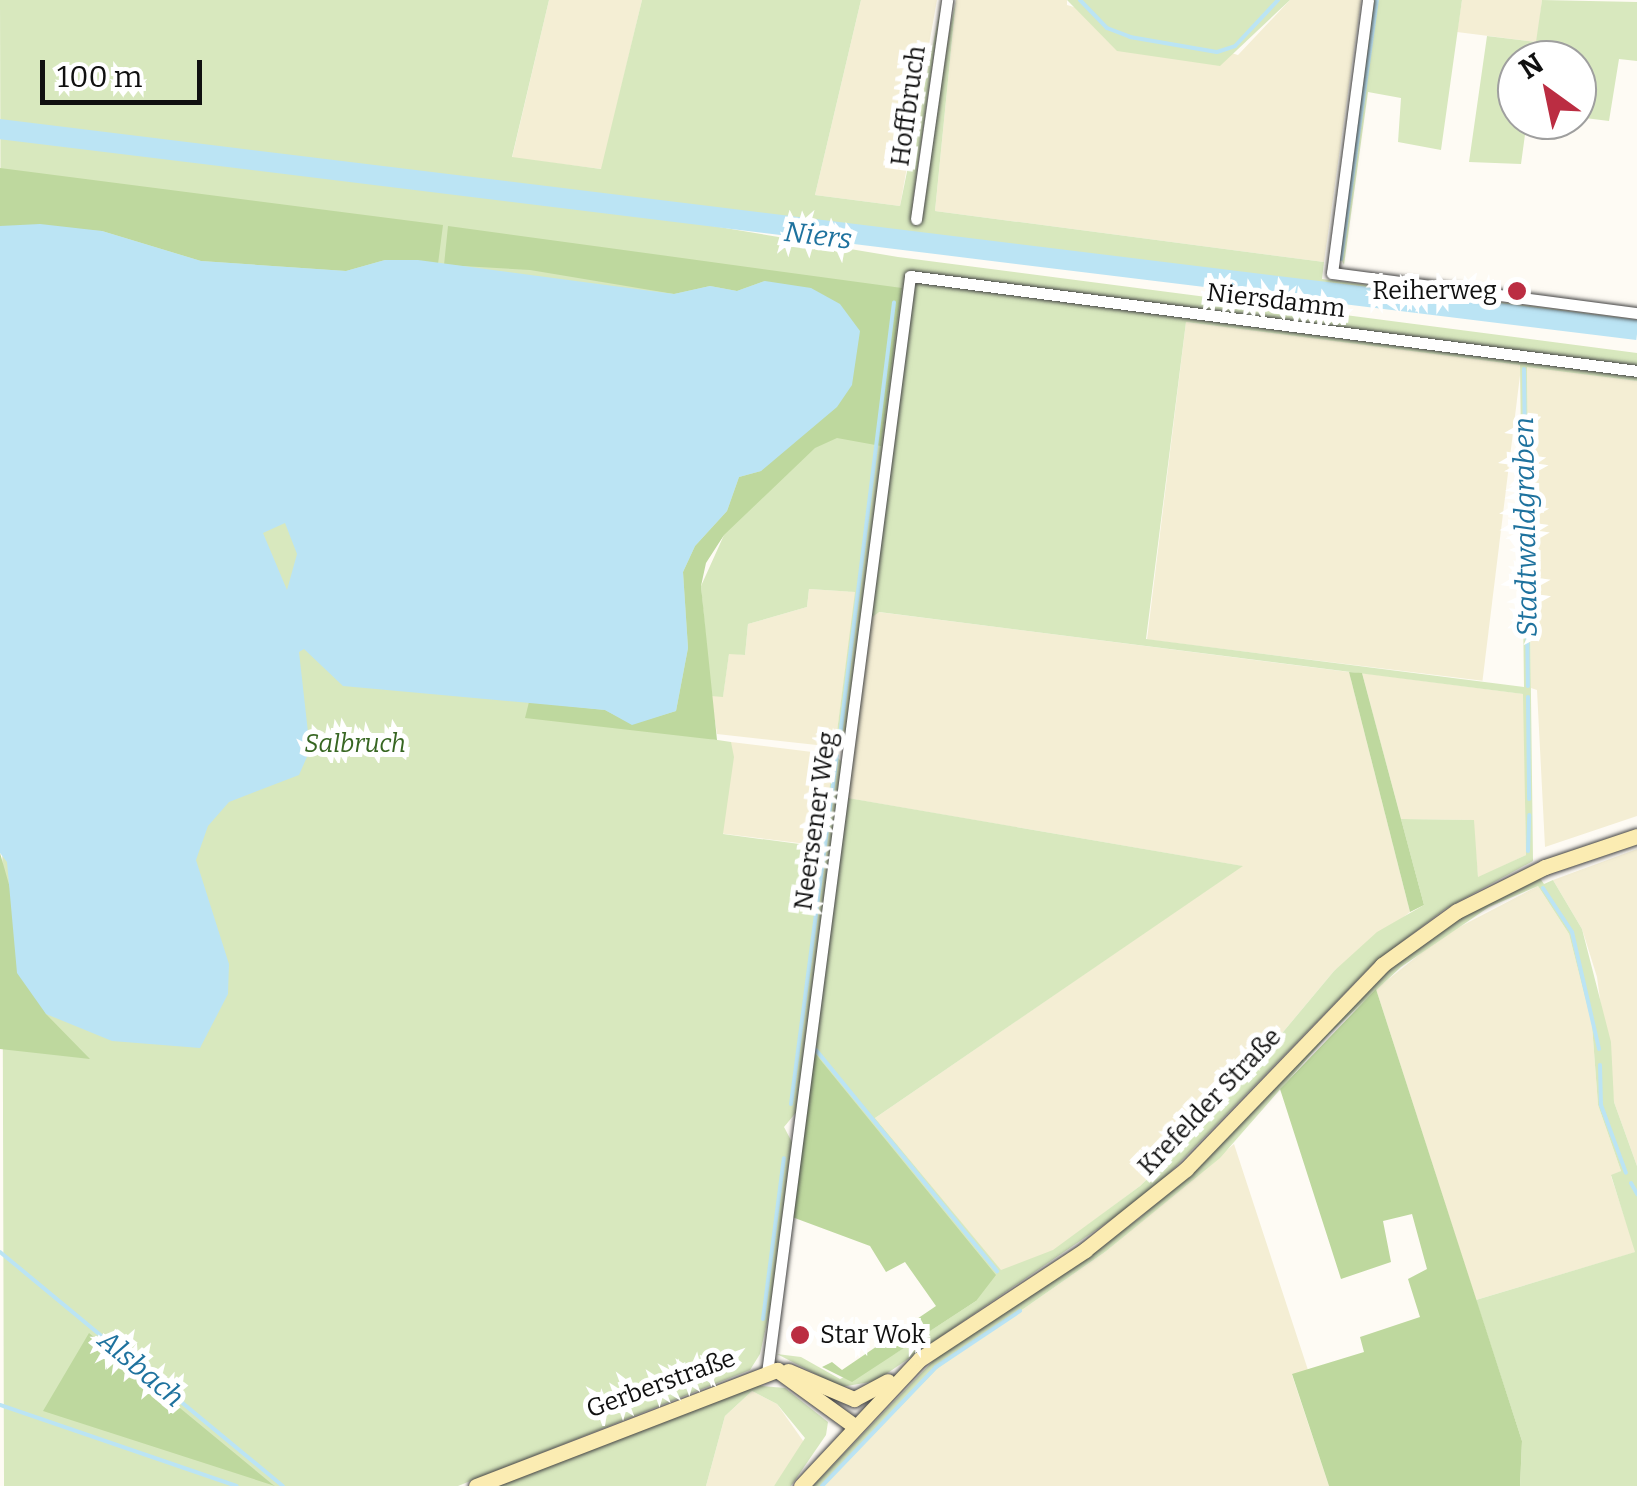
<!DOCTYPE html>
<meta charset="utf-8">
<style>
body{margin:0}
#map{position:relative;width:1637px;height:1486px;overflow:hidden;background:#fefbf4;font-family:Bitter,serif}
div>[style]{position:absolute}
.farmland>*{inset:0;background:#f4eed4;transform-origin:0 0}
.green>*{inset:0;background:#d8e8be}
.forest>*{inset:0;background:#bed89e}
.water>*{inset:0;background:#bbe4f4;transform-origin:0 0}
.stream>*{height:4px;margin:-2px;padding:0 2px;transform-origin:2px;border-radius:2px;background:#bbe4f4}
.roads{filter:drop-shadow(0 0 2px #434343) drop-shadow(0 0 2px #434343)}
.street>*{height:11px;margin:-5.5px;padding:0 5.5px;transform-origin:5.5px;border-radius:5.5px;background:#fff}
.secondary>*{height:15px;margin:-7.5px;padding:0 7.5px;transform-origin:7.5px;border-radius:7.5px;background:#fbecb2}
.dots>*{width:28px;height:28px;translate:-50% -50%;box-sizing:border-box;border:5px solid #fff;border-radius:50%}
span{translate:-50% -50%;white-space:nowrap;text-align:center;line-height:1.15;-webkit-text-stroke:10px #fff;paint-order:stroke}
.street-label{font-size:25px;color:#101010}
.poi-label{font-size:25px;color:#101010}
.right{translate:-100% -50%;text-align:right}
.left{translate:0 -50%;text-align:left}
.park-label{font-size:25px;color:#376622;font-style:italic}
.water-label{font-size:28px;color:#1e729e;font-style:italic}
.north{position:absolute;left:1497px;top:40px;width:100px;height:100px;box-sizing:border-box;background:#fff;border:2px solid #9f9f9f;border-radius:50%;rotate:327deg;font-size:28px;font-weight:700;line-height:40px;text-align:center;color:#101010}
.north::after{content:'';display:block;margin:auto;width:35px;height:45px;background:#bb2d42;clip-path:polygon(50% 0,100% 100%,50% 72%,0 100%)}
.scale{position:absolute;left:40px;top:60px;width:162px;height:45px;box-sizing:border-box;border:5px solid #101010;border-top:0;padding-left:12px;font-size:30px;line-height:35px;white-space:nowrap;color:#101010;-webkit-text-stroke:8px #fff;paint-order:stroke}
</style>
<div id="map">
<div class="farmland">
<div style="clip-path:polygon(549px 0,642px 0,602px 169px,512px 158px)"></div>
<div style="clip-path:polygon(861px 0,937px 0,900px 206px,815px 195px)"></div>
<div style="clip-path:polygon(956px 0,1067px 0,1067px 5px,1238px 55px,1290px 0,1361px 0,1324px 262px,935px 211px)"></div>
<div style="clip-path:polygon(1462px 0,1542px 0,1537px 42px,1457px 32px)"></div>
<div style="left:1186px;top:322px;width:338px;height:320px;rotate:7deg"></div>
<div style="clip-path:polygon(1527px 366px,1637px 381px,1637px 816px,1545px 847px,1537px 690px,1531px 688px)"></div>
<div style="clip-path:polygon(809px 589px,856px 592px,835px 747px,717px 734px,711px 696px,723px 696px,729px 653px,745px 655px,748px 624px,807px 607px)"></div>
<div style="clip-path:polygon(878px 612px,1349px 672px,1410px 912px,1334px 971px,1218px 1110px,1140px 1186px,1053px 1251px,1001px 1271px,875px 1118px,1242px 866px,847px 798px,871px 617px)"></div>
<div style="clip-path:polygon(1362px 673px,1524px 694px,1526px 855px,1478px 878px,1473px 820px,1401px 819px)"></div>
<div style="left:731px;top:742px;width:104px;height:92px;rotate:7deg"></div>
<div style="clip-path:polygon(1637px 849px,1637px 1166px,1614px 1102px,1597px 977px,1582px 929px,1553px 880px)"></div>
<div style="clip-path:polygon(1538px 886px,1569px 934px,1592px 1025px,1598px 1105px,1621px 1171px,1611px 1176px,1636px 1252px,1476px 1300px,1376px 989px,1444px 935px)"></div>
<div style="clip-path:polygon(1234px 1144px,1308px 1370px,1292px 1375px,1329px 1486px,824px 1486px,937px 1369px,1105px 1252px)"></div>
<div style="clip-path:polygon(752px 1391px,777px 1404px,806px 1445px,774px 1486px,706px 1486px,725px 1416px)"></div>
</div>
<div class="green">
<div style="clip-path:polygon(evenodd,0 0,549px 0,512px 157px,601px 169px,642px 0,861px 0,815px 195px,900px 206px,942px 0,912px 207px,956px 0,935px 211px,1324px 262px,1322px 279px,1637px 320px,1637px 334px,354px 166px,898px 257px,1637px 353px,1637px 381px,1527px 367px,1533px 861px,1445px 909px,1373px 964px,1150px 1193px,876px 1381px,841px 1387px,777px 1354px,801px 1357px,840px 1379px,896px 1353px,976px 1301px,814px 1054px,845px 744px,835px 747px,855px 592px,809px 589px,807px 607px,748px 624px,745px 655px,729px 654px,723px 697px,711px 696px,701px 586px,724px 535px,703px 564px,698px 588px,711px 739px,731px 742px,734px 757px,723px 834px,822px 847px,834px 754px,843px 763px,798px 1110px,784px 1127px,793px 1144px,774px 1291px,760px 1354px,750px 1370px,458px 1486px,4px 1486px,0 0,894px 288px,902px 289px,881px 445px,894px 288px,0 0,1186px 322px,1520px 365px,1524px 687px,1146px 639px,1186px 322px,0 0,879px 612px,1523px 694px,1526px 855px,1478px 877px,1474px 820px,1401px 819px,1424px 905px,1377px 932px,1334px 971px,1218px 1110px,1140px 1186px,1053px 1250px,1001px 1270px,875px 1118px,1243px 866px,848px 798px,871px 618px,879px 612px)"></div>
<div style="clip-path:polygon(1067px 0,1290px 0,1220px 66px,1117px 51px)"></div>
<div style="clip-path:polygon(1373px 0,1462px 0,1441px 150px,1398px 142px,1401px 98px,1368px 92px,1344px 265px,1338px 252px)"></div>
<div style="clip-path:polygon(1542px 0,1637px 2px,1637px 61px,1619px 59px,1609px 121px,1577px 117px,1577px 60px,1517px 60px,1517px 120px,1527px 120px,1521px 164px,1469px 162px,1487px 36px,1536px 42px)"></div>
<div style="clip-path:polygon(1537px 874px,1544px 884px,1553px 880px,1582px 929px,1611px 1042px,1614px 1102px,1637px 1166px,1637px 1486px,1520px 1486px,1522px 1441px,1476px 1300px,1635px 1252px,1611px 1175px,1621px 1171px,1598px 1105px,1592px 1025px,1569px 934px,1538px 886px,1489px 907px,1401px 967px,1328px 1035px,1220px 1158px,1105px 1252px,937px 1369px,824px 1486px,813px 1486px,936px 1358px,1140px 1218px,1390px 966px,1473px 907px)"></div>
<div style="clip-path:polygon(752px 1385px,785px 1388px,828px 1422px,826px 1435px,791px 1486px,774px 1486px,805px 1438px,777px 1404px,752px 1391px,725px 1416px,706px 1486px,488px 1486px)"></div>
</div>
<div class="forest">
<div style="clip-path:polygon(0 168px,443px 225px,438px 264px,385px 260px,346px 271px,201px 261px,102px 231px,0 226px)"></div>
<div style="clip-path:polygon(448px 226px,902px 288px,881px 446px,837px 438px,815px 448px,724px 535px,706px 563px,701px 586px,717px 740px,525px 718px,529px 702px,605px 710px,632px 724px,676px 711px,688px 648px,683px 572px,695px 546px,727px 511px,739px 477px,761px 471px,774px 456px,765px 281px,737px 291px,710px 286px,674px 294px,530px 270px,444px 265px)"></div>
<div style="clip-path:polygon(1349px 672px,1362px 673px,1424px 905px,1410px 912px)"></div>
<div style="clip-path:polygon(0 853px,46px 1014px,90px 1059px,0 1049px)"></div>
<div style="clip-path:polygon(1376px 989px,1522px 1441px,1520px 1486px,1329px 1486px,1292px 1374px,1364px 1352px,1360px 1337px,1420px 1317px,1408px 1279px,1427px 1269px,1412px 1214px,1383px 1221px,1391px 1262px,1341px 1279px,1280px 1089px)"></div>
<div style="clip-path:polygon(814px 1052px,996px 1275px,976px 1301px,852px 1382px,822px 1367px,832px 1362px,842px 1370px,936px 1306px,905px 1262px,886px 1272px,870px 1246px,792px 1217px)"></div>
<div style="clip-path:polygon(89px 1333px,272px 1484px,275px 1486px,43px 1411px)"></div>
</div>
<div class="water">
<div style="left:0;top:119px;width:1651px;height:20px;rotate:7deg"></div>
<div style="clip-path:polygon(evenodd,40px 224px,102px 231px,201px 261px,346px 271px,385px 260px,418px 260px,674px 294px,710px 286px,737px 291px,765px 281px,811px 288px,840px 304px,860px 331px,852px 385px,837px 407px,761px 471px,739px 477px,727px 511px,695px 546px,683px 572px,688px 648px,676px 711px,632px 725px,605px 710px,343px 686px,304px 649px,299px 652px,310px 750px,299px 775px,229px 802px,208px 826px,196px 860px,229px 964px,228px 994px,200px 1048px,112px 1041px,46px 1014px,17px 973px,7px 862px,0 853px,0 226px,40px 224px,285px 523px,297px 554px,287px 590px,263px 533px,285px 523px)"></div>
</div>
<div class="stream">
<div style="left:1080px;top:0;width:39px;rotate:46deg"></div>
<div style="left:1107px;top:28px;width:25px;rotate:21deg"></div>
<div style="left:1130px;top:37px;width:88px;rotate:9.8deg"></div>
<div style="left:1217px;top:52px;width:19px;rotate:-18deg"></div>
<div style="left:1235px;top:46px;width:63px;rotate:-46.9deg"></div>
<div style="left:1341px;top:259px;width:261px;rotate:-82.1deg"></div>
<div style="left:1524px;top:369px;width:317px;rotate:89.3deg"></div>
<div style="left:1528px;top:697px;width:102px;rotate:89.4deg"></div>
<div style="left:839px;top:744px;width:445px;rotate:-82.9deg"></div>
<div style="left:1528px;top:851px;width:36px;rotate:-88deg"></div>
<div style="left:1543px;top:888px;width:53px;rotate:56.6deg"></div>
<div style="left:1572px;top:932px;width:120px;rotate:77deg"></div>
<div style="left:816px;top:1050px;width:286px;rotate:50.7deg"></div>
<div style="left:1600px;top:1065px;width:40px;rotate:88.6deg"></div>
<div style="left:1601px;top:1105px;width:72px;rotate:69.8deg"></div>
<div style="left:791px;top:1104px;width:351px;rotate:-82.5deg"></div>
<div style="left:1631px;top:1183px;width:13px;rotate:61deg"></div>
<div style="left:0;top:1252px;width:367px;rotate:39.6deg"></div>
<div style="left:763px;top:1319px;width:162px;rotate:-82.6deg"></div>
<div style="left:0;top:1405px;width:250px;rotate:18.9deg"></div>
<div style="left:822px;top:1486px;width:165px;rotate:-46.2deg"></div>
<div style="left:936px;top:1367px;width:101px;rotate:-33.7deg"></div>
</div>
<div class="roads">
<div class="street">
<div style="left:1368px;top:0;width:275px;rotate:97.5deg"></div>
<div style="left:1332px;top:273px;width:308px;rotate:7.5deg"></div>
<div style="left:916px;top:219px;width:221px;rotate:-81.9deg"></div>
<div style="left:767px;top:1373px;width:1106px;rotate:-82.57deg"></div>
<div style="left:910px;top:276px;width:733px;rotate:7.44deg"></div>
</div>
<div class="secondary">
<div style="left:788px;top:1371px;width:72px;rotate:23deg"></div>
<div style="left:854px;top:1399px;width:38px;rotate:-28deg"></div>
<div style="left:476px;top:1486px;width:323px;rotate:-21.1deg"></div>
<div style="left:777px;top:1370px;width:94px;rotate:35.9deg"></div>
<div style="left:801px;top:1486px;width:174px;rotate:-46.9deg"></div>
<div style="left:920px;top:1359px;width:198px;rotate:-33.4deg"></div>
<div style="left:1085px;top:1250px;width:129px;rotate:-38.7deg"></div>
<div style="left:1186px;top:1169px;width:283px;rotate:-46.1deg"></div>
<div style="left:1382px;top:965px;width:92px;rotate:-35.8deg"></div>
<div style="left:1457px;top:911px;width:98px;rotate:-26.6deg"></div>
<div style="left:1545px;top:867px;width:97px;rotate:-18.6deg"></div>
</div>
</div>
<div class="dots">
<div style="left:1517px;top:291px;background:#bb2d42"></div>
<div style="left:800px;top:1335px;background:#bb2d42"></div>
</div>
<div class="street-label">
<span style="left:909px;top:106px;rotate:-82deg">Hoffbruch</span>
<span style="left:1276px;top:301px;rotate:7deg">Niersdamm</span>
<span style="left:816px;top:821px;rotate:-82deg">Neersener Weg</span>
<span style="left:1210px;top:1102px;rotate:-46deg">Krefelder Straße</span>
<span style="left:661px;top:1384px;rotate:-20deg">Gerberstraße</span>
</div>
<div class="poi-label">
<span class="right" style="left:1497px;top:291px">Reiherweg</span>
<span class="left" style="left:820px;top:1335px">Star Wok</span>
</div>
<div class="park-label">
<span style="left:355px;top:744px">Salbruch</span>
</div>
<div class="water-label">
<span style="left:818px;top:236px;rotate:7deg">Niers</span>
<span style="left:1526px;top:527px;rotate:-91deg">Stadtwaldgraben</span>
<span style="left:141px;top:1369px;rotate:40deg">Alsbach</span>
</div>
<div class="north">N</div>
<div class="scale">100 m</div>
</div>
